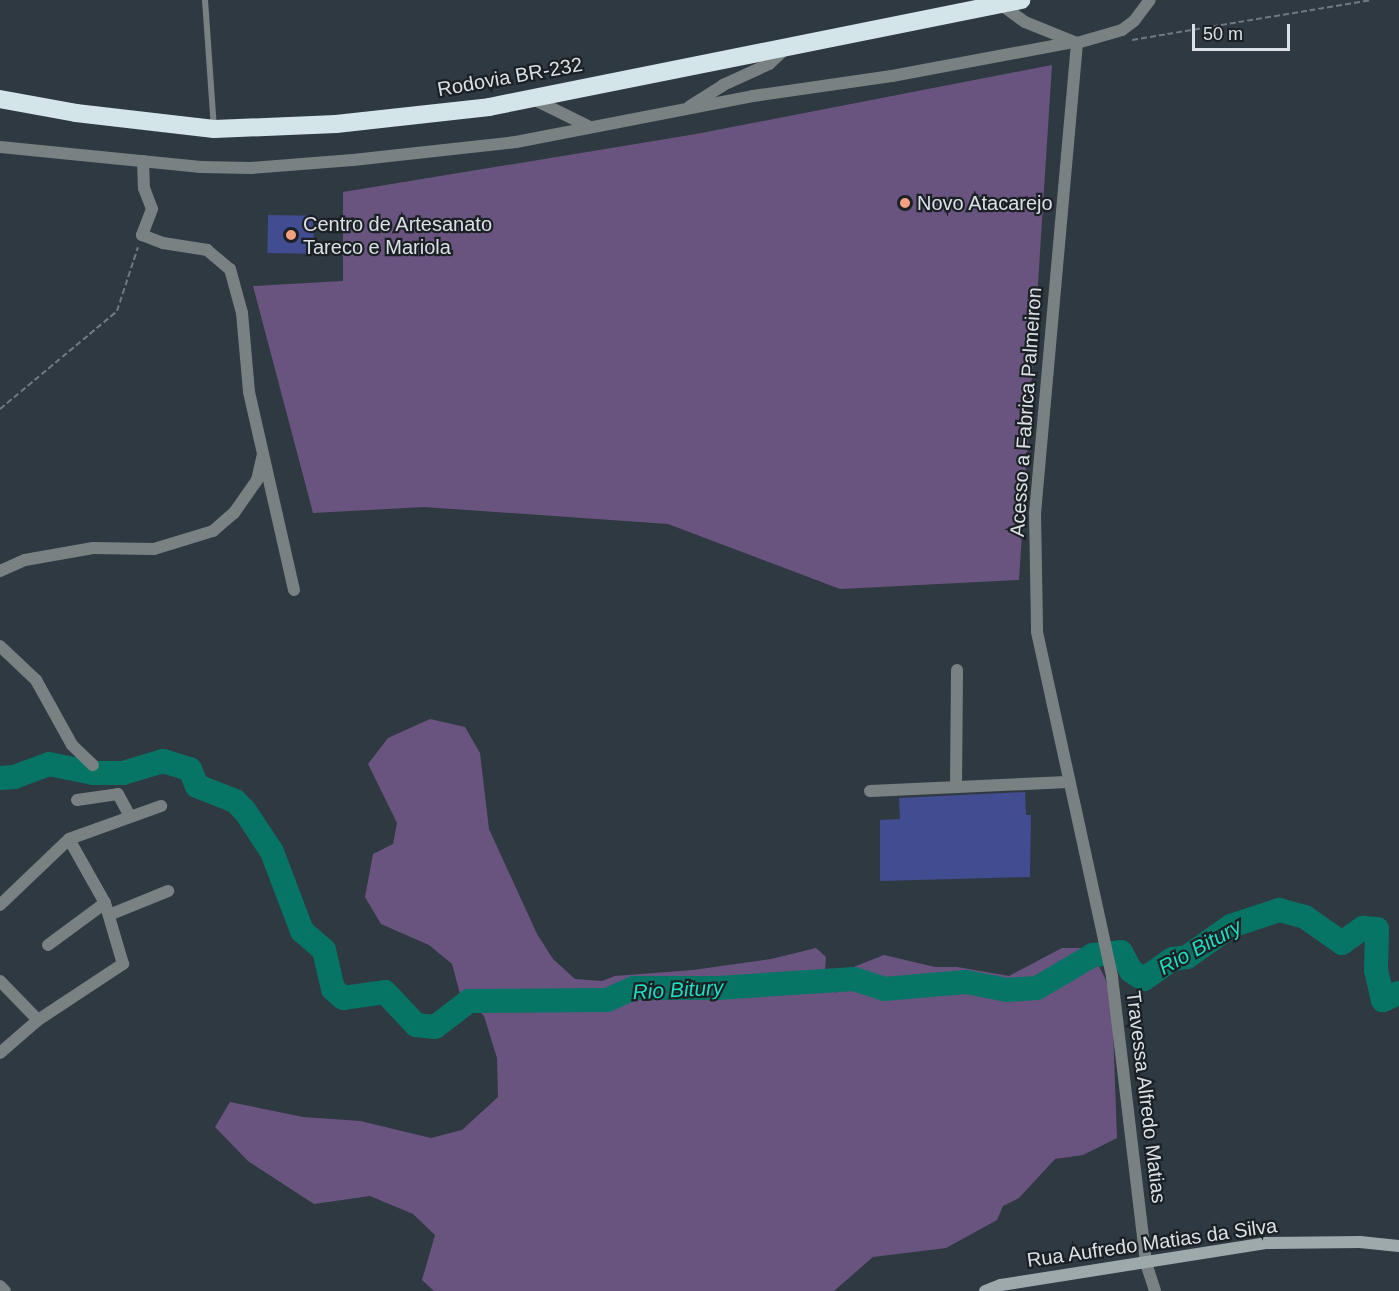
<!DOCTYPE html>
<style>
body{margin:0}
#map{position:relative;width:1399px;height:1291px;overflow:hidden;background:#2f3942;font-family:Helvetica,sans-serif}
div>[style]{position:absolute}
.green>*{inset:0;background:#69547f}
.river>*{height:24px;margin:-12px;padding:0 12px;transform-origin:12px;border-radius:12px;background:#067566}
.building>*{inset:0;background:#424c91;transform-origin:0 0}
.path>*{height:2px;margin-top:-1px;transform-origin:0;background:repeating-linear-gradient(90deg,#707880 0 6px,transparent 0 9px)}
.lane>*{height:6px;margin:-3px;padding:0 3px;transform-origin:3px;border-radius:3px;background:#798182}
.street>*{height:12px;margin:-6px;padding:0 6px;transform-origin:6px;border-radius:6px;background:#798182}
.secondary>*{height:12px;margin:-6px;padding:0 6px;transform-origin:6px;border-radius:6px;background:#9ea9ac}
.highway>*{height:18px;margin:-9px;padding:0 9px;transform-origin:9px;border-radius:9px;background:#d3e5e9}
.dots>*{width:16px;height:16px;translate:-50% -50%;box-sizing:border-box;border:3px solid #1b2024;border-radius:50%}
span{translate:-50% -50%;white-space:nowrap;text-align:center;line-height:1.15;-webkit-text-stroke:4.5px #1b2024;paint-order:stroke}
.street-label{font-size:20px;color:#dae0e5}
.poi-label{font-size:20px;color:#dae0e5}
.left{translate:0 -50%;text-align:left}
.water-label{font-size:21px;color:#1dddc1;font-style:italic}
.scale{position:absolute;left:1192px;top:24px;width:98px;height:27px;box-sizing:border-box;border:3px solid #dae0e5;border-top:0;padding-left:8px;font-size:18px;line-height:21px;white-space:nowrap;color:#dae0e5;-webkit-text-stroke:4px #1b2024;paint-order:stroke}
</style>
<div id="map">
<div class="green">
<div style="clip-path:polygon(1052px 65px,1019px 580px,840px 589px,668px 524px,424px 507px,313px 513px,253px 286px,343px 281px,343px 192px,696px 134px)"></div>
<div style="clip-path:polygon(430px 719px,465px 727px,480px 753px,489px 829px,537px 934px,553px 959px,575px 979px,602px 981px,615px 976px,693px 970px,771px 959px,816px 948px,826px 957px,824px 983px,836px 993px,846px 970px,884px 955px,935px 967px,957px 967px,1009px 976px,1062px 948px,1084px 948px,1091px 951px,1105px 978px,1112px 1002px,1117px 1138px,1083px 1155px,1055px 1159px,1019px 1198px,1003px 1206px,997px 1220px,946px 1248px,873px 1257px,834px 1291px,434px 1291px,422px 1280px,435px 1235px,413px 1214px,370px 1196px,314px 1204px,248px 1161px,215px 1127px,230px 1102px,303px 1117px,360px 1121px,431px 1138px,462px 1130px,498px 1097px,497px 1058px,484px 1016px,460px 994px,452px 964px,429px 945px,381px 924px,365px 897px,373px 854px,393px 844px,397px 823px,368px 764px,388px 738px)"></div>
</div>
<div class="river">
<div style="left:0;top:778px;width:14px;rotate:-4deg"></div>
<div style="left:14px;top:777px;width:37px;rotate:-20deg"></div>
<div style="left:49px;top:764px;width:45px;rotate:11.6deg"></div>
<div style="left:93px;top:773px;width:30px"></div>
<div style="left:123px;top:773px;width:42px;rotate:-16.7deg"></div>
<div style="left:163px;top:761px;width:28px;rotate:17deg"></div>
<div style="left:190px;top:769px;width:18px;rotate:68deg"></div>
<div style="left:197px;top:786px;width:41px;rotate:21.5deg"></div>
<div style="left:235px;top:801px;width:14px;rotate:45deg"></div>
<div style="left:245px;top:811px;width:49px;rotate:56.6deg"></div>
<div style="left:272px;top:852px;width:85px;rotate:69.2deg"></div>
<div style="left:302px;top:931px;width:29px;rotate:41deg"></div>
<div style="left:324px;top:950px;width:40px;rotate:77deg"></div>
<div style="left:333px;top:989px;width:13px;rotate:42deg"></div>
<div style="left:343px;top:998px;width:42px;rotate:-8.1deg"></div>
<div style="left:385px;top:992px;width:45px;rotate:46.8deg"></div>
<div style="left:416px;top:1025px;width:19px;rotate:6deg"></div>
<div style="left:435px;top:1027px;width:43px;rotate:-37.4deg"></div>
<div style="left:469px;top:1001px;width:138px;rotate:-0.4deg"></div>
<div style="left:607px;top:1000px;width:30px;rotate:-24deg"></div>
<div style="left:634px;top:988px;width:84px"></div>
<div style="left:718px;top:988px;width:136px;rotate:-3.8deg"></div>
<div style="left:854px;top:979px;width:32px;rotate:18deg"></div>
<div style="left:884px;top:989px;width:82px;rotate:-4.9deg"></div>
<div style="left:966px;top:982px;width:42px;rotate:11deg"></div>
<div style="left:1007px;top:990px;width:30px;rotate:-4deg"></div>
<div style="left:1037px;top:988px;width:65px;rotate:-30.5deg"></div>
<div style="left:1093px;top:955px;width:28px;rotate:-6deg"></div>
<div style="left:1121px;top:952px;width:21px;rotate:62deg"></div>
<div style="left:1131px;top:971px;width:15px;rotate:32deg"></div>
<div style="left:1144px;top:979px;width:35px;rotate:-35deg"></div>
<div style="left:1173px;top:959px;width:14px;rotate:-8deg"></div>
<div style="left:1187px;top:957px;width:54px;rotate:-35.2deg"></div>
<div style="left:1231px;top:926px;width:51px;rotate:-18.4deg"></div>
<div style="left:1279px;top:910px;width:27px;rotate:15deg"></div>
<div style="left:1305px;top:917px;width:45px;rotate:35.1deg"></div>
<div style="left:1342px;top:943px;width:26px;rotate:-36deg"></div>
<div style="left:1363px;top:928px;width:14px;rotate:4deg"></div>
<div style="left:1377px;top:929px;width:41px;rotate:91.4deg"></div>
<div style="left:1376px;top:970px;width:31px;rotate:77deg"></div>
<div style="left:1383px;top:1000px;width:17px;rotate:-24deg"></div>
</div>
<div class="building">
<div style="left:268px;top:215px;width:46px;height:38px;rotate:1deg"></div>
<div style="clip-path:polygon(1025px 792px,1026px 815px,1031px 815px,1030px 877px,880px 881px,880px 820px,900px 819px,899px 798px)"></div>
</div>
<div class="path">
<div style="left:1132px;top:40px;width:243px;rotate:-9.5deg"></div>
<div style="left:0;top:409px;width:153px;rotate:-39.9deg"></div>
<div style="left:117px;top:311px;width:67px;rotate:-71.8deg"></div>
</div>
<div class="lane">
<div style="left:205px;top:0;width:128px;rotate:86deg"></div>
</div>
<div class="street">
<div style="left:1000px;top:4px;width:31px;rotate:36deg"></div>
<div style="left:1025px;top:22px;width:56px;rotate:22deg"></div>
<div style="left:1077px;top:43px;width:47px;rotate:-16.1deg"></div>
<div style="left:1122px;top:30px;width:15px;rotate:-37deg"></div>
<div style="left:1134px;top:21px;width:26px;rotate:-53deg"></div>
<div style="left:1077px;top:43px;width:471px;rotate:95.1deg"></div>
<div style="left:1035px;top:512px;width:120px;rotate:89deg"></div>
<div style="left:1037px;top:632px;width:353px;rotate:77.7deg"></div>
<div style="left:1112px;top:977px;width:288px;rotate:83.2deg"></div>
<div style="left:1146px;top:1263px;width:29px;rotate:72deg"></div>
<div style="left:531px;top:98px;width:66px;rotate:26.2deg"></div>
<div style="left:690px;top:106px;width:39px;rotate:-32deg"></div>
<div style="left:723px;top:85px;width:51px;rotate:-24.5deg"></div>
<div style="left:769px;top:64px;width:22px;rotate:-43deg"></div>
<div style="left:0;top:147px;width:202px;rotate:5.7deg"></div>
<div style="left:201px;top:167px;width:50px;rotate:1.1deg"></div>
<div style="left:251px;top:168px;width:102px;rotate:-4.5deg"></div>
<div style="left:353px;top:160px;width:164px;rotate:-6.3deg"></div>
<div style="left:516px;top:142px;width:241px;rotate:-11deg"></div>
<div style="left:753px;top:96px;width:140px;rotate:-8.2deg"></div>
<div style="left:892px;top:76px;width:179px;rotate:-10.6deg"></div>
<div style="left:143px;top:161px;width:27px;rotate:88deg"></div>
<div style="left:144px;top:188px;width:22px;rotate:69deg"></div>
<div style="left:152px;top:209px;width:28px;rotate:111deg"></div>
<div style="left:142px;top:235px;width:22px;rotate:21deg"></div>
<div style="left:163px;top:243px;width:45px;rotate:9deg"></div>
<div style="left:207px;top:250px;width:30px;rotate:40deg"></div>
<div style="left:230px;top:269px;width:46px;rotate:74.7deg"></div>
<div style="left:242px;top:313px;width:79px;rotate:84.9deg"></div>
<div style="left:249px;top:392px;width:203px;rotate:77.2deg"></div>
<div style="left:0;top:571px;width:27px;rotate:-24deg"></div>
<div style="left:25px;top:560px;width:69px;rotate:-10deg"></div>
<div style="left:93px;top:548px;width:61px;rotate:0.9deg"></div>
<div style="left:154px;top:549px;width:62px;rotate:-17deg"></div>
<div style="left:213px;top:531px;width:28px;rotate:-41deg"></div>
<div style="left:234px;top:513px;width:40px;rotate:-55.1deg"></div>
<div style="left:257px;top:480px;width:26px;rotate:-77deg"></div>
<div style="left:0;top:646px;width:50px;rotate:43.4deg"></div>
<div style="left:36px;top:680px;width:74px;rotate:61deg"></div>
<div style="left:72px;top:745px;width:29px;rotate:44deg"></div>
<div style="left:956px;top:787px;width:117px;rotate:-89.5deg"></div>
<div style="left:870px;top:791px;width:197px;rotate:-2.6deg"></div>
<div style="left:77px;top:800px;width:41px;rotate:-8.3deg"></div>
<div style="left:118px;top:794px;width:24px;rotate:62deg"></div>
<div style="left:0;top:905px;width:95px;rotate:-43.7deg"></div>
<div style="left:69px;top:839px;width:98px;rotate:-19.7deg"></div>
<div style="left:109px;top:915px;width:64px;rotate:-22.1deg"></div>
<div style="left:48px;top:945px;width:71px;rotate:-36.4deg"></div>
<div style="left:0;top:981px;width:54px;rotate:45.7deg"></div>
<div style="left:0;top:1053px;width:50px;rotate:-41deg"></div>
<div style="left:38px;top:1020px;width:102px;rotate:-33.4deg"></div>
<div style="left:123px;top:964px;width:64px;rotate:-106.4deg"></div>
<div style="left:105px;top:903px;width:73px;rotate:-119.4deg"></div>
<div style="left:0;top:1286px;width:7px;rotate:45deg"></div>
</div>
<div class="secondary">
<div style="left:985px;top:1291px;width:17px;rotate:-21deg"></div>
<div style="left:1001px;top:1285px;width:268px;rotate:-9deg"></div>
<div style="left:1266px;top:1243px;width:94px;rotate:-0.6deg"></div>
<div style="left:1360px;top:1242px;width:39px;rotate:6deg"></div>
</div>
<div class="highway">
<div style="left:0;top:99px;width:77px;rotate:10.4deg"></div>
<div style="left:76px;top:113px;width:139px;rotate:6.6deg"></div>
<div style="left:214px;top:129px;width:122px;rotate:-2.3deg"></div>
<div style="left:336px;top:124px;width:154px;rotate:-6.3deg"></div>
<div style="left:489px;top:107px;width:543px;rotate:-11.37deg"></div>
</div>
<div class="dots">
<div style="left:905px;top:203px;background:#f2a07f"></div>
<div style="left:291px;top:235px;background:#f2a07f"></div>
</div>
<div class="street-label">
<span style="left:510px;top:77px;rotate:-10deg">Rodovia BR-232</span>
<span style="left:1026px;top:412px;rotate:-86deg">Acesso a Fabrica Palmeiron</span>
<span style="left:1146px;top:1097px;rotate:83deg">Travessa Alfredo Matias</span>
<span style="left:1152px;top:1243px;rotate:-8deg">Rua Aufredo Matias da Silva</span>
</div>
<div class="poi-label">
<span class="left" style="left:917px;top:203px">Novo Atacarejo</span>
<span class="left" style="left:303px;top:236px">Centro de Artesanato<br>Tareco e Mariola</span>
</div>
<div class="water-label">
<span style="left:1200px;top:947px;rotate:-29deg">Rio Bitury</span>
<span style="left:678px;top:990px;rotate:-3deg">Rio Bitury</span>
</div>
<div class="scale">50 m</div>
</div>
